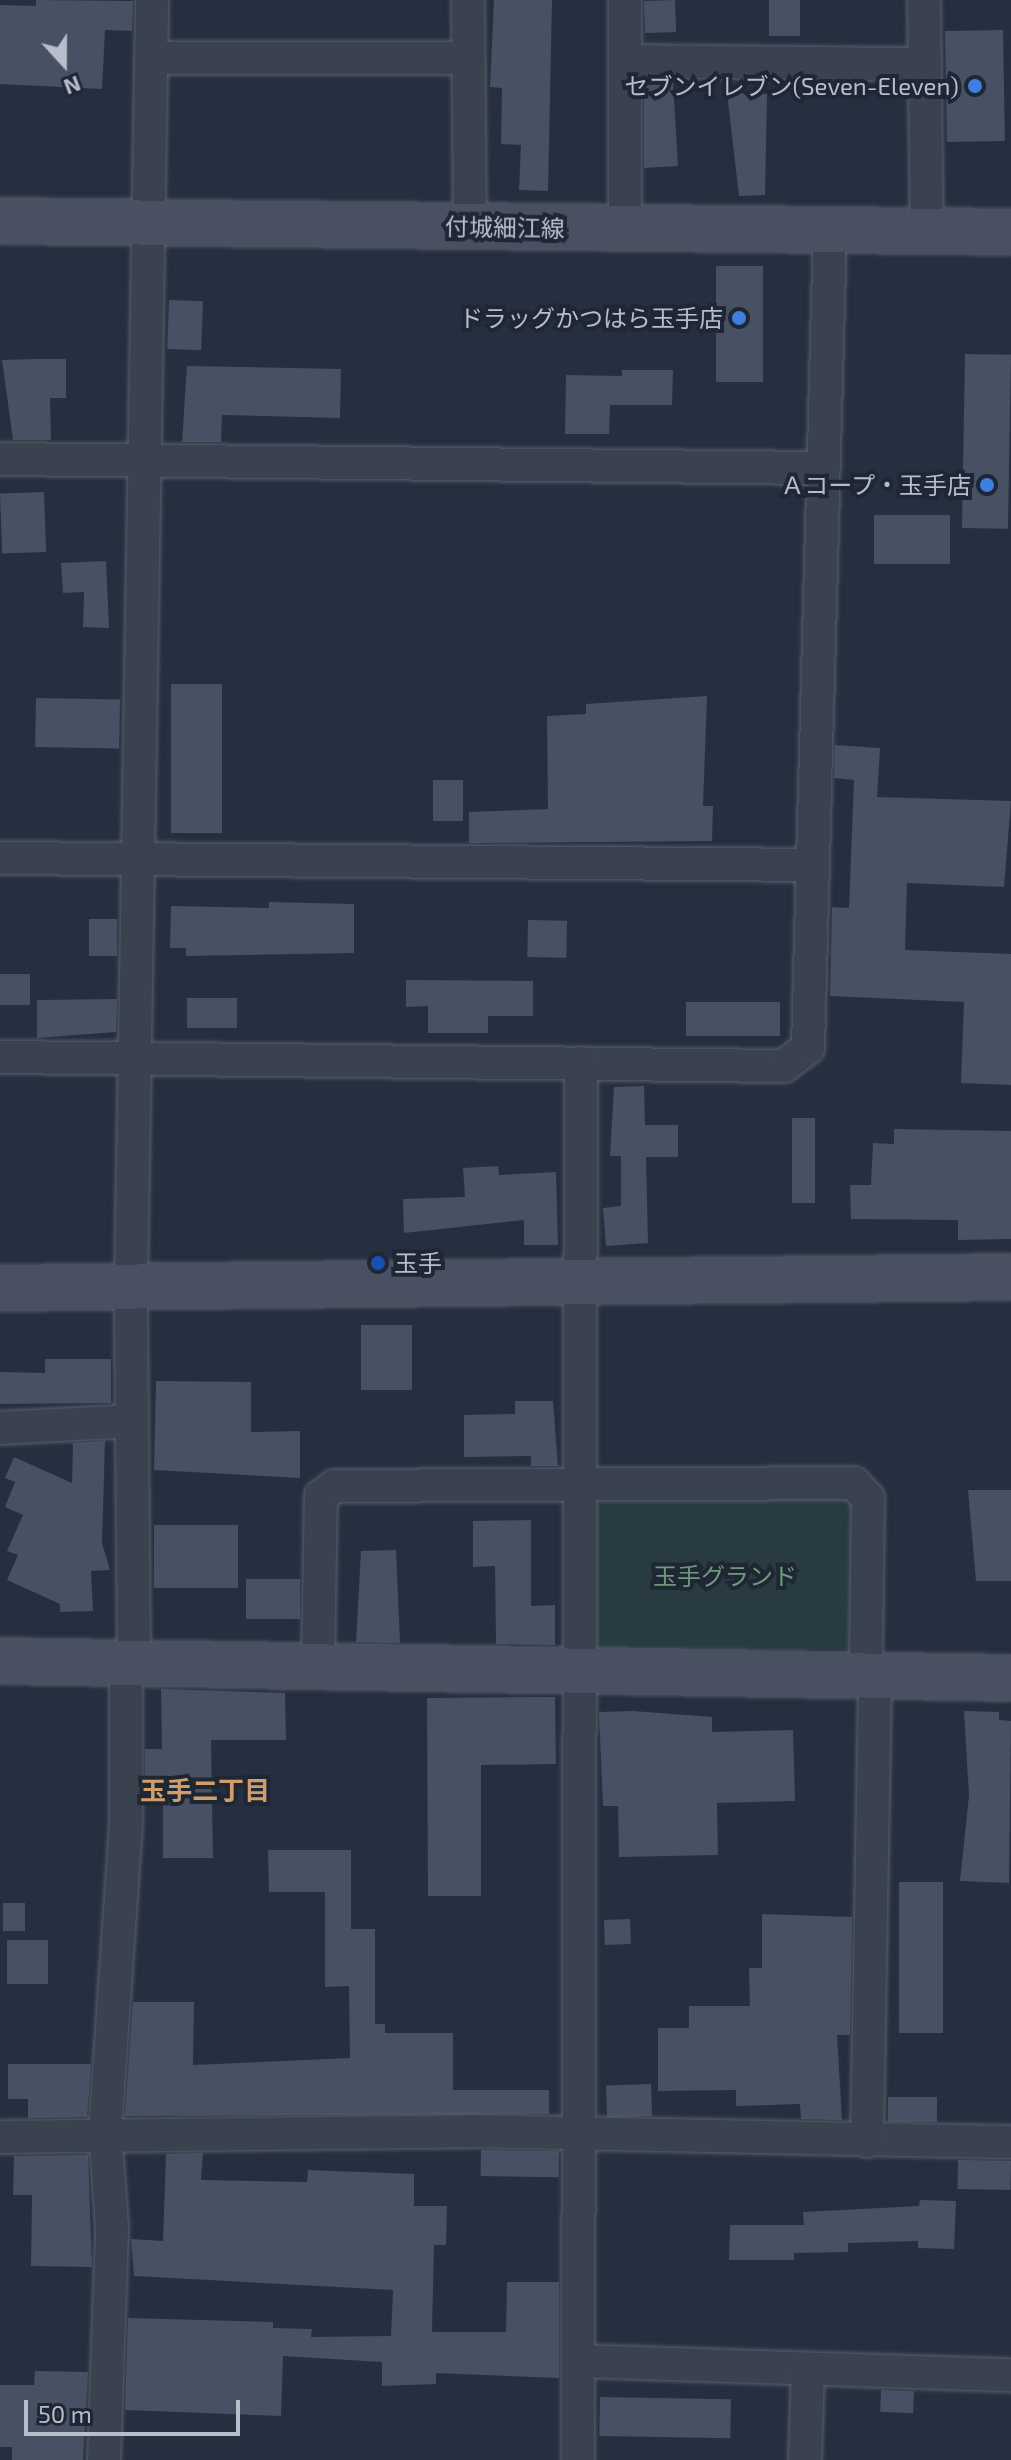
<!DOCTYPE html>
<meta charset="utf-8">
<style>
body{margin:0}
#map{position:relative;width:1011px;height:2460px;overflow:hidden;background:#262f3f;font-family:"Exo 2","Noto Sans JP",sans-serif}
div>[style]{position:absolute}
.green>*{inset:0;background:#283b40}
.building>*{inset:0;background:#475163;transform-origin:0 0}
.roads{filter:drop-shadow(0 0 2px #585f6c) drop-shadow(0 0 2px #585f6c)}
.street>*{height:32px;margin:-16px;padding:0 16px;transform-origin:16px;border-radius:16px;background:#3a414f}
.secondary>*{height:44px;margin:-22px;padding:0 22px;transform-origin:22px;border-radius:22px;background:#485062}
.dots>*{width:22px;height:22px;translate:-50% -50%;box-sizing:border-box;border:4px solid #1f2634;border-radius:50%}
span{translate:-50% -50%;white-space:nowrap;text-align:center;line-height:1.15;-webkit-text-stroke:8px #1f2634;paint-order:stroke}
.poi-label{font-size:24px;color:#b7bdc9}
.right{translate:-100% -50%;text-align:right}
.left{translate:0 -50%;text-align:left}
.street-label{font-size:24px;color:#b7bdc9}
.park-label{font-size:24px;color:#6f997c}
.neighbourhood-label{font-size:26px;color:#d19e6a;font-weight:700}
.north{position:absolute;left:24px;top:24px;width:80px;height:80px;-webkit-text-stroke:6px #1f2634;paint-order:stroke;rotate:159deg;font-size:22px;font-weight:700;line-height:32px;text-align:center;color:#b7bdc9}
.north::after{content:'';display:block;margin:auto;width:28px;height:36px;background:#b7bdc9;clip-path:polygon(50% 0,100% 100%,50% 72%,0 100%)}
.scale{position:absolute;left:24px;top:2400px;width:216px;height:36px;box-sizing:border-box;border:4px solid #b7bdc9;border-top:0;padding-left:10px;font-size:24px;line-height:28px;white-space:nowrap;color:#b7bdc9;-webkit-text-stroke:6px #1f2634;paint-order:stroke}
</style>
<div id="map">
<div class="green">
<div style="clip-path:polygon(843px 1495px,856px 1508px,851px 1649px,604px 1652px,597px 1642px,598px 1502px)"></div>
</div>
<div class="building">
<div style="clip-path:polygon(36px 0,133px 1px,132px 31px,105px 30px,102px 89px,0 84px,0 5px,36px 6px)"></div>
<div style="clip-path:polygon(494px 0,552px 0,548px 191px,519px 190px,521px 145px,501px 144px,502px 88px,490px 87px)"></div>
<div style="left:675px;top:0;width:32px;height:31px;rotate:88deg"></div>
<div style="left:769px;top:0;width:31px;height:36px"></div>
<div style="left:1003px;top:30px;width:111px;height:58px;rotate:89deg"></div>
<div style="clip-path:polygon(673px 83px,678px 166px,644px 168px,644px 85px)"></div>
<div style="clip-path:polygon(727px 93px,767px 94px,765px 195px,739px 196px)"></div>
<div style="left:716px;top:266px;width:47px;height:116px"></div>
<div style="left:169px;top:300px;width:34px;height:49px;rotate:2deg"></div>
<div style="left:965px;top:354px;width:46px;height:174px;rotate:1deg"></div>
<div style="clip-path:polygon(36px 359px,66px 359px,66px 398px,50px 398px,51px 440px,13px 440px,2px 360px)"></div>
<div style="clip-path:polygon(187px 366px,341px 369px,340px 418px,222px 415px,221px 442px,182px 442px)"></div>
<div style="clip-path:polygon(622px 370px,673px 370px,672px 405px,610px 405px,609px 434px,565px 434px,566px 375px,622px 376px)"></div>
<div style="left:44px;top:492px;width:60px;height:44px;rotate:88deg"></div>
<div style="left:874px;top:515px;width:76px;height:49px"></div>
<div style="clip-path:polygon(106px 561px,109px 628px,83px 627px,84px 592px,63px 593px,61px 563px)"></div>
<div style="left:171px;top:684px;width:51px;height:149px"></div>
<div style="clip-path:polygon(707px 696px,703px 806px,713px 806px,712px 841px,469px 843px,469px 812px,548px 809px,547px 716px,586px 714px,586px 704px)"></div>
<div style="left:36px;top:698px;width:84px;height:49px;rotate:1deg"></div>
<div style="clip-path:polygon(835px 745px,880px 748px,877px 797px,1011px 801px,1004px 887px,907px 883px,905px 950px,1011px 954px,1011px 1085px,961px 1083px,964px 1002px,830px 996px,832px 907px,849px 908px,854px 780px,834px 778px)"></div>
<div style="left:433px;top:780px;width:30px;height:41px"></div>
<div style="clip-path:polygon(269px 902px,354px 904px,354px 953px,186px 956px,186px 948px,170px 948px,171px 906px,269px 908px)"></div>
<div style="left:89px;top:919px;width:28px;height:37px"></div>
<div style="left:528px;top:920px;width:39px;height:37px;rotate:1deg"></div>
<div style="left:0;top:974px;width:30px;height:31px"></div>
<div style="clip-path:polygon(406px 980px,533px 981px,533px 1016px,488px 1016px,488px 1033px,428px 1033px,428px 1006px,406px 1007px)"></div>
<div style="left:187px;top:998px;width:50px;height:30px"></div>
<div style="clip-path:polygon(117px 999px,116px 1032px,37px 1038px,37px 1000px)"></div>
<div style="left:686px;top:1002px;width:94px;height:34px"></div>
<div style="clip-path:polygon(644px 1086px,645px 1125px,678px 1125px,678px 1157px,646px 1157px,648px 1243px,606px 1246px,603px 1208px,621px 1206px,621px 1156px,610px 1156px,614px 1087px)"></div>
<div style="left:792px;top:1118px;width:23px;height:85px"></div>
<div style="clip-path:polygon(894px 1129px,1011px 1131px,1011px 1239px,958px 1240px,958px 1220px,851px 1219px,850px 1185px,871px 1185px,873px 1143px,894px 1144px)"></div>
<div style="clip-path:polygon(498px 1166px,499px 1175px,556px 1172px,558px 1245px,524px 1245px,524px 1220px,404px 1233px,403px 1199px,465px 1197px,463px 1168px)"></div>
<div style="left:412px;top:1325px;width:65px;height:51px;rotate:90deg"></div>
<div style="clip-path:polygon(45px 1359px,111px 1359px,111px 1403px,0 1404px,0 1372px,45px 1373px)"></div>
<div style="clip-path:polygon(156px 1381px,251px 1382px,251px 1432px,300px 1431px,300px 1478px,154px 1470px)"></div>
<div style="clip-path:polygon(515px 1401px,553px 1401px,558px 1466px,531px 1466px,531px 1456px,464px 1457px,464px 1415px,515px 1414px)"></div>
<div style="clip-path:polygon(105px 1441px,102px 1543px,110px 1570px,91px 1571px,93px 1611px,60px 1612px,60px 1604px,7px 1580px,18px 1555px,7px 1551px,23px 1515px,5px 1507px,15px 1482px,5px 1478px,14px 1457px,72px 1483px,73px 1443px)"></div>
<div style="clip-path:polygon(968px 1490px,1011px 1490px,1011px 1581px,976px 1581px)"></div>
<div style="clip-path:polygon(531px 1520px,531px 1606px,555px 1605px,555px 1645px,496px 1644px,495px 1566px,473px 1567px,473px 1521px)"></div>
<div style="left:238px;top:1525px;width:63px;height:84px;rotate:90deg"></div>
<div style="clip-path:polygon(396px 1550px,400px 1643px,356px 1642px,361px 1551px)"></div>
<div style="left:246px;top:1579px;width:54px;height:40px"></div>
<div style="clip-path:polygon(161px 1689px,285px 1693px,286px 1740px,211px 1740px,213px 1858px,163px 1858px,163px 1801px,145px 1802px,145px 1749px,162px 1749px)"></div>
<div style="clip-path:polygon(555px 1697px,556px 1764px,481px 1765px,481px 1896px,428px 1896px,427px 1698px)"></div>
<div style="clip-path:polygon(633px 1711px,712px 1717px,712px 1732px,793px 1730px,795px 1801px,717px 1803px,718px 1855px,619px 1857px,618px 1806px,603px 1806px,599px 1712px)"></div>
<div style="clip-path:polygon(964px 1711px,999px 1712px,999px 1720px,1011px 1721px,1009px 1883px,960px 1881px,969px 1795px)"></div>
<div style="clip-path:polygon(268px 1850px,351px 1850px,351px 1929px,375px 1929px,375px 2024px,385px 2024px,385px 2033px,453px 2033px,453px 2090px,549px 2090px,549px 2114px,125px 2116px,133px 2002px,194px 2002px,193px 2065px,350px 2058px,349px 1986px,325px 1987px,325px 1892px,269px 1892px)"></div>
<div style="left:899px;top:1882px;width:44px;height:151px"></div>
<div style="left:3px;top:1903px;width:22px;height:28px"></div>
<div style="clip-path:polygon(762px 1914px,852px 1917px,850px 2035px,837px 2035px,842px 2120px,801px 2119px,800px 2104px,736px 2106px,736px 2090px,658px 2091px,658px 2028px,689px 2028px,689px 2006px,750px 2006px,749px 1968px,762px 1968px)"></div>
<div style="left:630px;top:1919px;width:25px;height:26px;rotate:88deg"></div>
<div style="left:7px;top:1940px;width:41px;height:44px"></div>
<div style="clip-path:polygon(8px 2064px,91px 2064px,87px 2117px,28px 2118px,28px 2099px,8px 2099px)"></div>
<div style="left:651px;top:2084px;width:32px;height:45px;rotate:88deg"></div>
<div style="left:937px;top:2097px;width:25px;height:49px;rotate:90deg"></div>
<div style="left:481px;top:2150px;width:78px;height:26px;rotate:1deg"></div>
<div style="clip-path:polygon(203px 2153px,201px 2180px,307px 2182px,308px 2170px,414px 2174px,414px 2206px,447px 2206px,446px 2245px,434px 2245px,432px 2332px,506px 2332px,507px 2282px,559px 2282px,559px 2378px,436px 2373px,436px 2384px,382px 2386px,382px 2362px,283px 2356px,281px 2416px,125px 2410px,128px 2318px,273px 2322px,273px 2328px,312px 2329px,311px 2337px,391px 2336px,393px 2290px,134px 2276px,131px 2239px,163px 2241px,166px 2154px)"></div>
<div style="clip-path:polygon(88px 2155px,92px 2267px,31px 2266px,32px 2195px,13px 2195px,14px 2156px)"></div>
<div style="left:958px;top:2160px;width:53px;height:29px;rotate:1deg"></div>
<div style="clip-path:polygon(920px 2200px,956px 2201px,954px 2249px,918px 2248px,918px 2241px,848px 2243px,848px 2252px,794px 2253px,794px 2260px,729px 2260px,730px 2225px,804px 2225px,803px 2212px,919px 2206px)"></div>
<div style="clip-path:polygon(35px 2371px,88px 2372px,83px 2460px,12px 2460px,12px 2447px,0 2447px,0 2385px,34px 2385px)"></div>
<div style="left:881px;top:2390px;width:33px;height:22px;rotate:2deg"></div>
<div style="left:600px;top:2397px;width:131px;height:39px;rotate:1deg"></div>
</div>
<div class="roads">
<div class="street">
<div style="left:468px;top:0;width:226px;rotate:89.5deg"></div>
<div style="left:924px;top:0;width:231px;rotate:89.3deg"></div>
<div style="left:151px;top:58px;width:317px"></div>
<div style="left:625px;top:61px;width:300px;rotate:0.6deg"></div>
<div style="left:625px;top:228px;width:228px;rotate:-90deg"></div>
<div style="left:0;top:459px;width:818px;rotate:0.63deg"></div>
<div style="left:0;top:858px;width:811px;rotate:0.49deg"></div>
<div style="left:0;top:1057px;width:784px;rotate:0.66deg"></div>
<div style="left:784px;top:1066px;width:30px;rotate:-37deg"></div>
<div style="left:808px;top:1048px;width:818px;rotate:-88.46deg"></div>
<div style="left:0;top:1428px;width:132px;rotate:-3deg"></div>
<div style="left:318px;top:1662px;width:166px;rotate:-89deg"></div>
<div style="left:321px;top:1496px;width:17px;rotate:-36deg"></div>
<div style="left:335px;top:1486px;width:519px;rotate:-0.33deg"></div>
<div style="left:854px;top:1483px;width:21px;rotate:47deg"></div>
<div style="left:868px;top:1498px;width:176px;rotate:90.7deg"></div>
<div style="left:0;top:2137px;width:472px;rotate:-0.7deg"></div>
<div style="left:472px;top:2131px;width:539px;rotate:1.17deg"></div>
<div style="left:867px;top:2141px;width:466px;rotate:-89deg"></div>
<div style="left:580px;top:2361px;width:431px;rotate:1.9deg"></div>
<div style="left:104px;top:2460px;width:233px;rotate:-88deg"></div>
<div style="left:112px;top:2227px;width:95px;rotate:-94.2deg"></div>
<div style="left:105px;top:2132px;width:312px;rotate:-86.1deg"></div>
<div style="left:126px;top:1821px;width:153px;rotate:-90deg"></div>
<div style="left:126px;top:1668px;width:13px;rotate:-51deg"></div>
<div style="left:134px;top:1658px;width:372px;rotate:-90.5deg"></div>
<div style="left:131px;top:1286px;width:1286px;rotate:-89.06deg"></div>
<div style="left:578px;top:2460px;width:1397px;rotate:-89.88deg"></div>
<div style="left:805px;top:2460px;width:91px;rotate:-88.1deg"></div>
</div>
<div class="secondary">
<div style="left:0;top:221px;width:1011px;rotate:0.62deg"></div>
<div style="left:0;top:1288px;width:1011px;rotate:-0.62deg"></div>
<div style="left:0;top:1661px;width:1011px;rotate:0.96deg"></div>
</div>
</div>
<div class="dots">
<div style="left:975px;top:86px;background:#3f7fe0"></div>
<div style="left:739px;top:318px;background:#3f7fe0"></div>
<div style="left:987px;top:485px;background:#3f7fe0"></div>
<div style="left:378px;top:1263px;background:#1a4fb4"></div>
</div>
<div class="poi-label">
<span class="right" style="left:959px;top:86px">セブンイレブン(Seven-Eleven)</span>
<span class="right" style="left:723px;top:318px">ドラッグかつはら玉手店</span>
<span class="right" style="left:971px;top:485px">Ａコープ・玉手店</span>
<span class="left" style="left:394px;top:1263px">玉手</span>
</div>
<div class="street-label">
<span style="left:505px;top:227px;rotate:1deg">付城細江線</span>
</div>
<div class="park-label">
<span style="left:725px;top:1576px">玉手グランド</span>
</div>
<div class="neighbourhood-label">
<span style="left:205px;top:1790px">玉手二丁目</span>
</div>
<div class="north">N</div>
<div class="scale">50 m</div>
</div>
